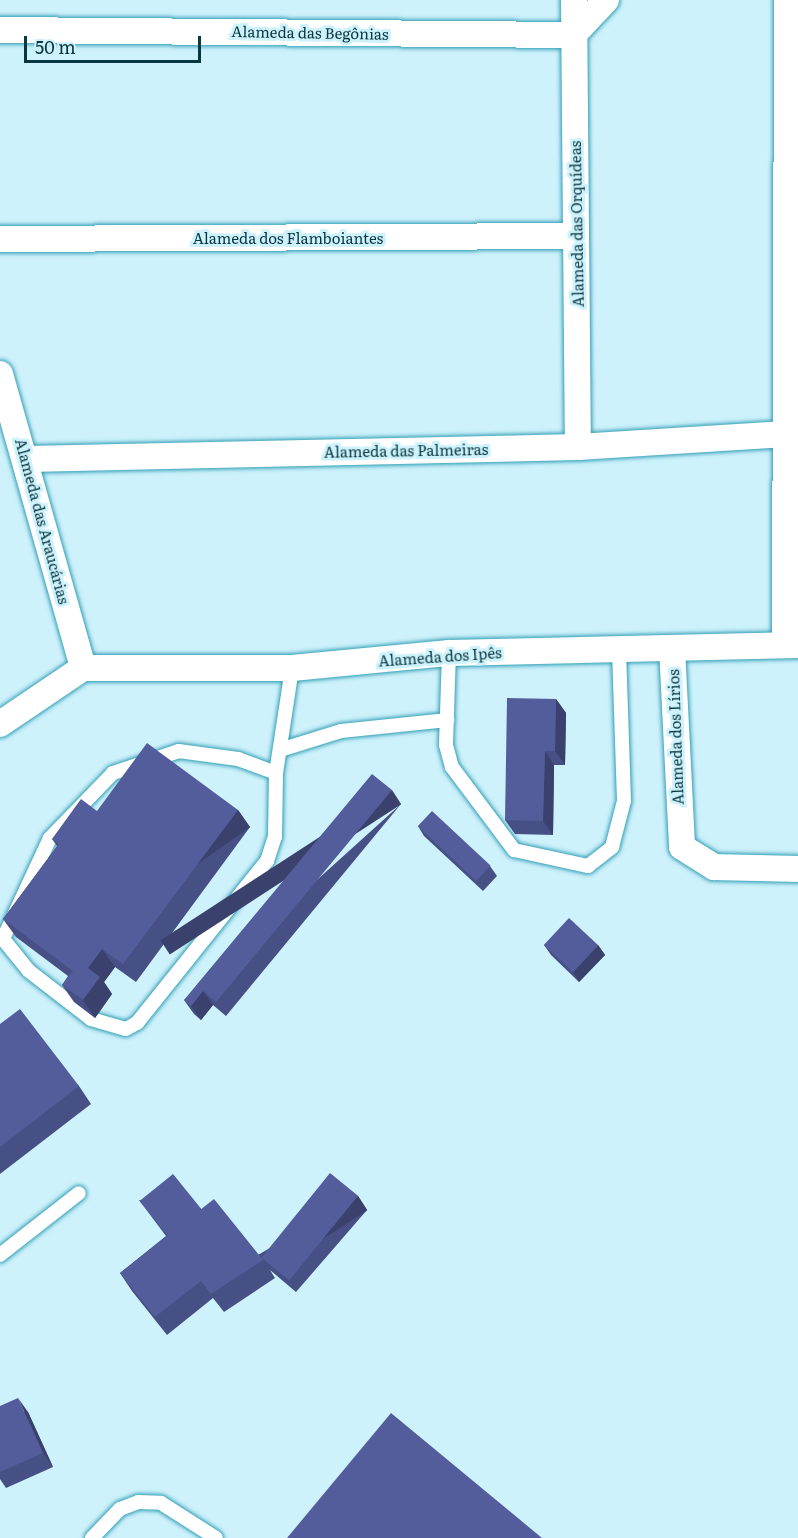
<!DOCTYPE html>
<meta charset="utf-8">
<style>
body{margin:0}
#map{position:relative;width:798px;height:1538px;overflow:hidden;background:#cef2fc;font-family:Literata,serif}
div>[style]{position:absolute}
.roads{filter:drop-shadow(0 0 2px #349fb6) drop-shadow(0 0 2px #349fb6)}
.lane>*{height:14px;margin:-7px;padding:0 7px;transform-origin:7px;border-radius:7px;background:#fff}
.street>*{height:26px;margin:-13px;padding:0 13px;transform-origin:13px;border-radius:13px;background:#fff}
.wall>*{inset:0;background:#475085}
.shaded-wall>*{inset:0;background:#3a416c;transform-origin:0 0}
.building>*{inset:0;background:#535d9b;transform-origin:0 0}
span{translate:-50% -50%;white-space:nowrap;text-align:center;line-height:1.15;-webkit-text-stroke:6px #cef2fc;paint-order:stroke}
.street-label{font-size:15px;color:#093741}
.scale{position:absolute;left:24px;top:36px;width:177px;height:27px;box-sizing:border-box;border:3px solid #093741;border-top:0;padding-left:8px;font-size:18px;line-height:21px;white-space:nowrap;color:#093741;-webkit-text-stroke:4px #cef2fc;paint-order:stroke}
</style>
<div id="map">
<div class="roads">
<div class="lane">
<div style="left:449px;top:653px;width:92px;rotate:91.9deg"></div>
<div style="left:446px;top:745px;width:23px;rotate:75deg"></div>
<div style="left:452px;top:767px;width:104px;rotate:53.2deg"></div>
<div style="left:514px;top:850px;width:76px;rotate:12.2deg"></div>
<div style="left:588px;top:866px;width:31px;rotate:-38deg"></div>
<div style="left:612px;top:847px;width:48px;rotate:-75.4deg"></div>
<div style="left:624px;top:801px;width:151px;rotate:-91.9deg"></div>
<div style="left:280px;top:750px;width:64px;rotate:-17.3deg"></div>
<div style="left:341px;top:731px;width:107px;rotate:-5.9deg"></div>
<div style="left:276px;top:773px;width:40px;rotate:-159.8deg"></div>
<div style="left:238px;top:759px;width:60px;rotate:-172.3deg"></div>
<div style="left:179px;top:751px;width:70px;rotate:161.6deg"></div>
<div style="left:113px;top:773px;width:91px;rotate:134.1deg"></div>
<div style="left:50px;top:838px;width:111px;rotate:115deg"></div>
<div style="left:3px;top:939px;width:41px;rotate:50.9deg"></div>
<div style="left:29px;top:971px;width:78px;rotate:37.7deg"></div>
<div style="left:91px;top:1019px;width:36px;rotate:16deg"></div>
<div style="left:126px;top:1029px;width:13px;rotate:-29deg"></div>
<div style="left:137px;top:1023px;width:208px;rotate:-51.3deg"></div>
<div style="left:267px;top:861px;width:25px;rotate:-72deg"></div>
<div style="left:275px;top:837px;width:64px;rotate:-89.1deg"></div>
<div style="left:276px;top:773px;width:106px;rotate:-81.3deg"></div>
<div style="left:0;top:1255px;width:100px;rotate:-38.1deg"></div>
<div style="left:92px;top:1538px;width:40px;rotate:-46deg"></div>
<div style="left:120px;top:1509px;width:19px;rotate:-21deg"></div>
<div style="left:138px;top:1502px;width:23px;rotate:2deg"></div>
<div style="left:161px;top:1503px;width:65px;rotate:32.5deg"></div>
</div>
<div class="street">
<div style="left:574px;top:0;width:447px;rotate:89.5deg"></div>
<div style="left:0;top:30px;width:573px;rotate:0.5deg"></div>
<div style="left:573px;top:35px;width:48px;rotate:-46.7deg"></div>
<div style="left:0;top:239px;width:576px;rotate:-0.3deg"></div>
<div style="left:0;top:374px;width:305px;rotate:74.2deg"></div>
<div style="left:27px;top:459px;width:551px;rotate:-1.25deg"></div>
<div style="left:578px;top:447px;width:208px;rotate:-3.6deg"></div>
<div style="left:785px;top:645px;width:645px;rotate:-89.82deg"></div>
<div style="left:672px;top:648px;width:199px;rotate:87.1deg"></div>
<div style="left:682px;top:847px;width:38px;rotate:32deg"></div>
<div style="left:714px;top:867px;width:84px;rotate:1.4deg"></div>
<div style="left:83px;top:668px;width:209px"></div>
<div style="left:292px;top:668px;width:158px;rotate:-5.5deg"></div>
<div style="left:449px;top:653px;width:349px;rotate:-1.3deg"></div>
<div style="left:0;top:724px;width:100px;rotate:-34deg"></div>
</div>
</div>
<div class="wall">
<div style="clip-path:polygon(556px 699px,566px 713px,565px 765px,554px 765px,553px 835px,515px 834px,505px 820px)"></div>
<div style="clip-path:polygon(401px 804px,226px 1016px,213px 1005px,201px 1020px,194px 1014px,184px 1000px)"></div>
<div style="clip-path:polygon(238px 810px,250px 827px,136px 982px,115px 967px,104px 982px,112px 994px,95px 1018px,74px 1002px,62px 985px,68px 976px,16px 937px,3px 919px,57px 846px,52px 839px,97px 811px)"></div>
<div style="clip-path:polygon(418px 826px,490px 866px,497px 876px,483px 891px,424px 836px)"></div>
<div style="clip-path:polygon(544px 945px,598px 945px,605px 955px,579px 982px,551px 955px)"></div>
<div style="clip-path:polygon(0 1024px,79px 1086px,91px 1104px,0 1174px)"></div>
<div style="clip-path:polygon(358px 1196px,367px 1210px,296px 1292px,270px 1270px,275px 1278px,224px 1312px,213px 1298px,167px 1335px,132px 1291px,120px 1273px,166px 1236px,139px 1200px,201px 1209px,258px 1255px)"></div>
<div style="clip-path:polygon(0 1406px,28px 1412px,53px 1467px,6px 1488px,0 1479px)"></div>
</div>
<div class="shaded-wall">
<div style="clip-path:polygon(556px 699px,566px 713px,565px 765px,555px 751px)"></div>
<div style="clip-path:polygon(545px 751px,554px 765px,553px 835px,543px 821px)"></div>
<div style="left:392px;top:790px;width:17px;height:276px;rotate:57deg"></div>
<div style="left:238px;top:810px;width:21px;height:192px;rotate:55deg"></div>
<div style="clip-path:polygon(598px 945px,605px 955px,579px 982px,573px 972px)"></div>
<div style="clip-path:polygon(102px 949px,115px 967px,104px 982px,112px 994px,95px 1018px,83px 1000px,88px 968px)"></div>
<div style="clip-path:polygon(203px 991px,213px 1005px,201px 1020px,191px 1006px)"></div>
<div style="left:358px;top:1196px;width:17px;height:109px;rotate:57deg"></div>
<div style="clip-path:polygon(18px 1398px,28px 1412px,53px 1467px,43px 1453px)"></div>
</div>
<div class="building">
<div style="clip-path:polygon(507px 698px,556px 699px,555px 751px,545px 751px,543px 821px,505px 820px)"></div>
<div style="clip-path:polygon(147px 743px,238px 810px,123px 964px,102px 949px,88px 968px,100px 977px,83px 1000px,62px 985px,73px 971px,3px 919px,59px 844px,52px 839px,81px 799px,97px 811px)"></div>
<div style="clip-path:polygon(372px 774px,392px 790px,216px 1002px,203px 991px,191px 1006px,184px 1000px)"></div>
<div style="left:432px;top:811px;width:80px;height:21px;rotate:43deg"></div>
<div style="left:569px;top:918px;width:40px;height:37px;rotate:43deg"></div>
<div style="clip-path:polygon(20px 1009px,79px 1086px,0 1147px,0 1024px)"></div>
<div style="left:330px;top:1173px;width:36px;height:109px;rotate:39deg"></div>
<div style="left:173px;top:1174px;width:45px;height:43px;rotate:51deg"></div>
<div style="clip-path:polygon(214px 1199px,263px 1260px,211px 1294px,201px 1281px,155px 1317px,120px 1273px)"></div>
<div style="clip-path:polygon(18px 1398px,43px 1453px,0 1472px,0 1406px)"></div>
<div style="clip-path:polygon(391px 1413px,542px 1538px,287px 1538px)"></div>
</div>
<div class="street-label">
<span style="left:310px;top:32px;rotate:1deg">Alameda das Begônias</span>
<span style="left:576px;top:224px;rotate:-91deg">Alameda das Orquídeas</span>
<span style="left:288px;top:238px">Alameda dos Flamboiantes</span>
<span style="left:406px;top:450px;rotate:-1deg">Alameda das Palmeiras</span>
<span style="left:43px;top:521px;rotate:75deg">Alameda das Araucárias</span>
<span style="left:440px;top:656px;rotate:-4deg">Alameda dos Ipês</span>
<span style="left:675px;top:737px;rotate:-92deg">Alameda dos Lírios</span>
</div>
<div class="scale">50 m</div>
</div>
